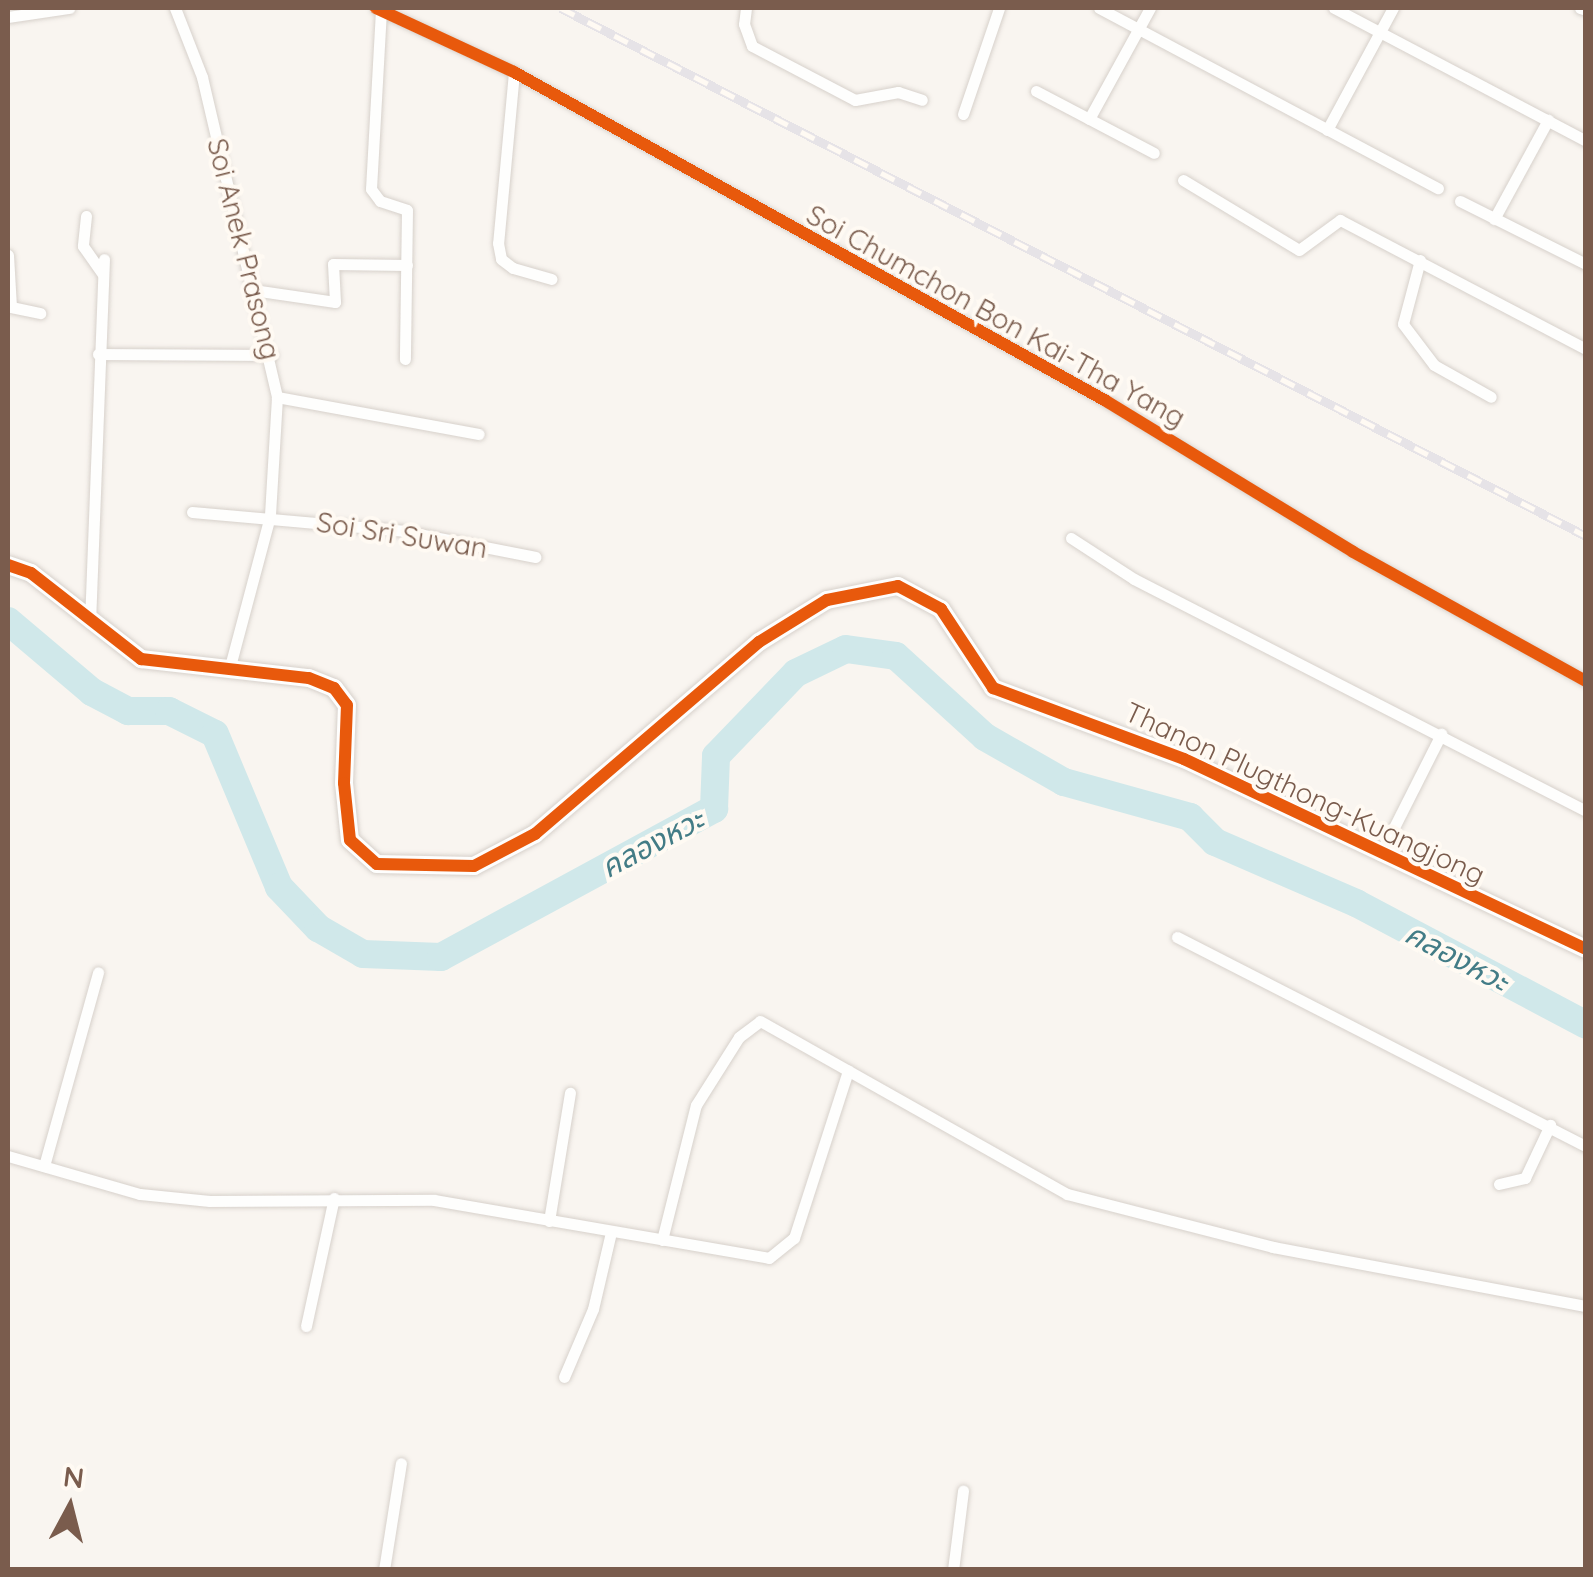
<!DOCTYPE html>
<meta charset="utf-8">
<style>
body{margin:0}
#map{position:relative;width:1593px;height:1577px;overflow:hidden;background:#f9f5f0;font-family:Quicksand,"Noto Sans Thai",sans-serif}
div>[style]{position:absolute}
.river>*{height:28px;margin:-14px;padding:0 14px;transform-origin:14px;border-radius:14px;background:#d0e8ea}
.roads{filter:drop-shadow(0 0 2px #d7d1cb) drop-shadow(0 0 2px #d7d1cb)}
.street>*{height:11px;margin:-5.5px;padding:0 5.5px;transform-origin:5.5px;border-radius:5.5px;background:#fefefd}
.secondary>*{height:18px;margin:-9px;padding:0 9px;transform-origin:9px;border-radius:9px;background:#fefefd}
.rail>*{height:9px;margin-top:-4.5px;transform-origin:0;background:repeating-linear-gradient(90deg,#fffaf3 0 15px,#e6e3e7 0 30px);box-sizing:border-box;border-block:2px solid #e6e3e7}
.cycleway>*{height:12px;margin:-6px;padding:0 6px;transform-origin:6px;border-radius:6px;background:#e8590c}
span{translate:-50% -50%;white-space:nowrap;text-align:center;line-height:1.15;-webkit-text-stroke:8px #fffaf3;paint-order:stroke}
.street-label{font-size:28px;color:#7a5c4d}
.water-label{font-size:30px;color:#437c86;font-style:italic}
.frame{position:absolute;inset:0;border:10px solid #7a5c4d;pointer-events:none}
.north{position:absolute;left:20px;top:1457px;width:100px;height:100px;-webkit-text-stroke:8px #fffaf3;paint-order:stroke;rotate:7deg;font-size:28px;font-weight:700;line-height:40px;text-align:center;color:#7a5c4d}
.north::after{content:'';display:block;margin:auto;width:35px;height:45px;background:#7a5c4d;clip-path:polygon(50% 0,100% 100%,50% 72%,0 100%)}
</style>
<div id="map">
<div class="river">
<div style="left:8px;top:621px;width:110px;rotate:40.2deg"></div>
<div style="left:92px;top:692px;width:41px;rotate:27.8deg"></div>
<div style="left:128px;top:711px;width:41px"></div>
<div style="left:169px;top:711px;width:51px;rotate:26.6deg"></div>
<div style="left:215px;top:734px;width:166px;rotate:67.3deg"></div>
<div style="left:279px;top:887px;width:57px;rotate:46.4deg"></div>
<div style="left:318px;top:928px;width:52px;rotate:30deg"></div>
<div style="left:363px;top:954px;width:78px;rotate:2.2deg"></div>
<div style="left:441px;top:957px;width:311px;rotate:-28.5deg"></div>
<div style="left:714px;top:809px;width:53px;rotate:-87.8deg"></div>
<div style="left:716px;top:756px;width:115px;rotate:-46.1deg"></div>
<div style="left:796px;top:673px;width:55px;rotate:-25.6deg"></div>
<div style="left:846px;top:649px;width:50px;rotate:8deg"></div>
<div style="left:896px;top:656px;width:120px;rotate:42.3deg"></div>
<div style="left:985px;top:737px;width:91px;rotate:29.7deg"></div>
<div style="left:1064px;top:782px;width:131px;rotate:15.5deg"></div>
<div style="left:1190px;top:817px;width:35px;rotate:45deg"></div>
<div style="left:1215px;top:842px;width:154px;rotate:23.4deg"></div>
<div style="left:1356px;top:903px;width:260px;rotate:27.9deg"></div>
</div>
<div class="roads">
<div class="street">
<div style="left:175px;top:8px;width:74px;rotate:68.6deg"></div>
<div style="left:202px;top:77px;width:329px;rotate:76.8deg"></div>
<div style="left:277px;top:397px;width:119px;rotate:93.4deg"></div>
<div style="left:270px;top:516px;width:159px;rotate:104.9deg"></div>
<div style="left:376px;top:8px;width:152px;rotate:24.9deg"></div>
<div style="left:514px;top:72px;width:677px;rotate:29.06deg"></div>
<div style="left:1106px;top:401px;width:289px;rotate:31.4deg"></div>
<div style="left:1353px;top:552px;width:266px;rotate:29deg"></div>
<div style="left:746px;top:8px;width:16px;rotate:97deg"></div>
<div style="left:744px;top:24px;width:23px;rotate:70deg"></div>
<div style="left:752px;top:46px;width:116px;rotate:27.7deg"></div>
<div style="left:855px;top:100px;width:44px;rotate:-10.5deg"></div>
<div style="left:898px;top:92px;width:25px;rotate:18deg"></div>
<div style="left:1099px;top:8px;width:384px;rotate:28deg"></div>
<div style="left:1334px;top:8px;width:285px;rotate:27.8deg"></div>
<div style="left:1580px;top:8px;width:6px;rotate:18deg"></div>
<div style="left:381px;top:10px;width:179px;rotate:93.2deg"></div>
<div style="left:371px;top:189px;width:15px;rotate:53deg"></div>
<div style="left:380px;top:201px;width:28px;rotate:18deg"></div>
<div style="left:407px;top:210px;width:149px;rotate:90.8deg"></div>
<div style="left:8px;top:17px;width:62px;rotate:-8.4deg"></div>
<div style="left:514px;top:72px;width:172px;rotate:95.3deg"></div>
<div style="left:498px;top:243px;width:16px;rotate:79deg"></div>
<div style="left:501px;top:259px;width:15px;rotate:37deg"></div>
<div style="left:513px;top:268px;width:40px;rotate:16deg"></div>
<div style="left:1036px;top:91px;width:133px;rotate:27.7deg"></div>
<div style="left:963px;top:114px;width:112px;rotate:-71.2deg"></div>
<div style="left:1089px;top:119px;width:127px;rotate:-61.2deg"></div>
<div style="left:1327px;top:130px;width:139px;rotate:-61.6deg"></div>
<div style="left:1183px;top:180px;width:135px;rotate:31.1deg"></div>
<div style="left:1299px;top:250px;width:51px;rotate:-36.2deg"></div>
<div style="left:1340px;top:220px;width:278px;rotate:27.7deg"></div>
<div style="left:1460px;top:201px;width:141px;rotate:26.6deg"></div>
<div style="left:86px;top:216px;width:30px;rotate:96deg"></div>
<div style="left:83px;top:246px;width:35px;rotate:55deg"></div>
<div style="left:1494px;top:219px;width:113px;rotate:-61.4deg"></div>
<div style="left:8px;top:255px;width:52px;rotate:86.7deg"></div>
<div style="left:11px;top:307px;width:30px;rotate:12deg"></div>
<div style="left:1420px;top:260px;width:66px;rotate:104.9deg"></div>
<div style="left:1403px;top:324px;width:51px;rotate:52.9deg"></div>
<div style="left:1434px;top:365px;width:65px;rotate:29.3deg"></div>
<div style="left:253px;top:290px;width:83px;rotate:8.3deg"></div>
<div style="left:335px;top:302px;width:38px;rotate:-93deg"></div>
<div style="left:333px;top:264px;width:74px;rotate:0.8deg"></div>
<div style="left:98px;top:354px;width:174px;rotate:0.3deg"></div>
<div style="left:277px;top:397px;width:205px;rotate:10.4deg"></div>
<div style="left:192px;top:512px;width:212px;rotate:5.1deg"></div>
<div style="left:403px;top:531px;width:135px;rotate:11.1deg"></div>
<div style="left:1071px;top:538px;width:75px;rotate:33.1deg"></div>
<div style="left:1134px;top:579px;width:508px;rotate:27.17deg"></div>
<div style="left:90px;top:623px;width:364px;rotate:-87.8deg"></div>
<div style="left:1380px;top:855px;width:136px;rotate:-63.2deg"></div>
<div style="left:1177px;top:937px;width:459px;rotate:27.1deg"></div>
<div style="left:8px;top:1156px;width:137px;rotate:16.1deg"></div>
<div style="left:140px;top:1194px;width:70px;rotate:5.7deg"></div>
<div style="left:210px;top:1201px;width:224px;rotate:-0.3deg"></div>
<div style="left:434px;top:1200px;width:340px;rotate:9.8deg"></div>
<div style="left:769px;top:1258px;width:32px;rotate:-39deg"></div>
<div style="left:794px;top:1238px;width:176px;rotate:-72.1deg"></div>
<div style="left:44px;top:1166px;width:201px;rotate:-74.4deg"></div>
<div style="left:1499px;top:1184px;width:27px;rotate:-13deg"></div>
<div style="left:1525px;top:1178px;width:59px;rotate:-64.7deg"></div>
<div style="left:549px;top:1221px;width:130px;rotate:-80.7deg"></div>
<div style="left:662px;top:1240px;width:139px;rotate:-75.9deg"></div>
<div style="left:696px;top:1105px;width:80px;rotate:-57.7deg"></div>
<div style="left:739px;top:1037px;width:26px;rotate:-37deg"></div>
<div style="left:760px;top:1021px;width:352px;rotate:29.4deg"></div>
<div style="left:1067px;top:1194px;width:213px;rotate:14.4deg"></div>
<div style="left:1273px;top:1247px;width:319px;rotate:10.7deg"></div>
<div style="left:306px;top:1326px;width:131px;rotate:-77.7deg"></div>
<div style="left:564px;top:1377px;width:74px;rotate:-66.9deg"></div>
<div style="left:593px;top:1309px;width:79px;rotate:-76.8deg"></div>
<div style="left:384px;top:1570px;width:108px;rotate:-81deg"></div>
<div style="left:953px;top:1570px;width:80px;rotate:-82.8deg"></div>
</div>
<div class="secondary">
<div style="left:8px;top:565px;width:24px;rotate:19deg"></div>
<div style="left:31px;top:573px;width:140px;rotate:38deg"></div>
<div style="left:141px;top:659px;width:169px;rotate:6.5deg"></div>
<div style="left:309px;top:678px;width:27px;rotate:22deg"></div>
<div style="left:334px;top:688px;width:21px;rotate:53deg"></div>
<div style="left:347px;top:705px;width:78px;rotate:92.2deg"></div>
<div style="left:344px;top:783px;width:57px;rotate:84deg"></div>
<div style="left:350px;top:840px;width:36px;rotate:42deg"></div>
<div style="left:377px;top:864px;width:97px;rotate:1.2deg"></div>
<div style="left:474px;top:866px;width:69px;rotate:-27.7deg"></div>
<div style="left:535px;top:834px;width:295px;rotate:-40.6deg"></div>
<div style="left:759px;top:642px;width:80px;rotate:-31.7deg"></div>
<div style="left:827px;top:600px;width:72px;rotate:-11.2deg"></div>
<div style="left:898px;top:586px;width:49px;rotate:28.1deg"></div>
<div style="left:941px;top:609px;width:95px;rotate:56.6deg"></div>
<div style="left:993px;top:688px;width:204px;rotate:20.4deg"></div>
<div style="left:1184px;top:759px;width:445px;rotate:25.3deg"></div>
</div>
</div>
<div class="rail">
<div style="left:561px;top:8px;width:1153px;rotate:27.25deg"></div>
</div>
<div class="cycleway">
<div style="left:376px;top:8px;width:152px;rotate:24.9deg"></div>
<div style="left:514px;top:72px;width:677px;rotate:29.06deg"></div>
<div style="left:1106px;top:401px;width:289px;rotate:31.4deg"></div>
<div style="left:1353px;top:552px;width:266px;rotate:29deg"></div>
<div style="left:8px;top:565px;width:24px;rotate:19deg"></div>
<div style="left:31px;top:573px;width:140px;rotate:38deg"></div>
<div style="left:141px;top:659px;width:169px;rotate:6.5deg"></div>
<div style="left:309px;top:678px;width:27px;rotate:22deg"></div>
<div style="left:334px;top:688px;width:21px;rotate:53deg"></div>
<div style="left:347px;top:705px;width:78px;rotate:92.2deg"></div>
<div style="left:344px;top:783px;width:57px;rotate:84deg"></div>
<div style="left:350px;top:840px;width:36px;rotate:42deg"></div>
<div style="left:377px;top:864px;width:97px;rotate:1.2deg"></div>
<div style="left:474px;top:866px;width:69px;rotate:-27.7deg"></div>
<div style="left:535px;top:834px;width:295px;rotate:-40.6deg"></div>
<div style="left:759px;top:642px;width:80px;rotate:-31.7deg"></div>
<div style="left:827px;top:600px;width:72px;rotate:-11.2deg"></div>
<div style="left:898px;top:586px;width:49px;rotate:28.1deg"></div>
<div style="left:941px;top:609px;width:95px;rotate:56.6deg"></div>
<div style="left:993px;top:688px;width:204px;rotate:20.4deg"></div>
<div style="left:1184px;top:759px;width:445px;rotate:25.3deg"></div>
</div>
<div class="street-label">
<span style="left:244px;top:249px;rotate:76deg">Soi Anek Prasong</span>
<span style="left:996px;top:316px;rotate:29deg">Soi Chumchon Bon Kai-Tha Yang</span>
<span style="left:402px;top:535px;rotate:9deg">Soi Sri Suwan</span>
<span style="left:1305px;top:793px;rotate:25deg">Thanon Plugthong-Kuangjong</span>
</div>
<div class="water-label">
<span style="left:652px;top:843px;rotate:-28deg">คลองหวะ</span>
<span style="left:1457px;top:957px;rotate:28deg">คลองหวะ</span>
</div>
<div class="frame"></div>
<div class="north">N</div>
</div>
